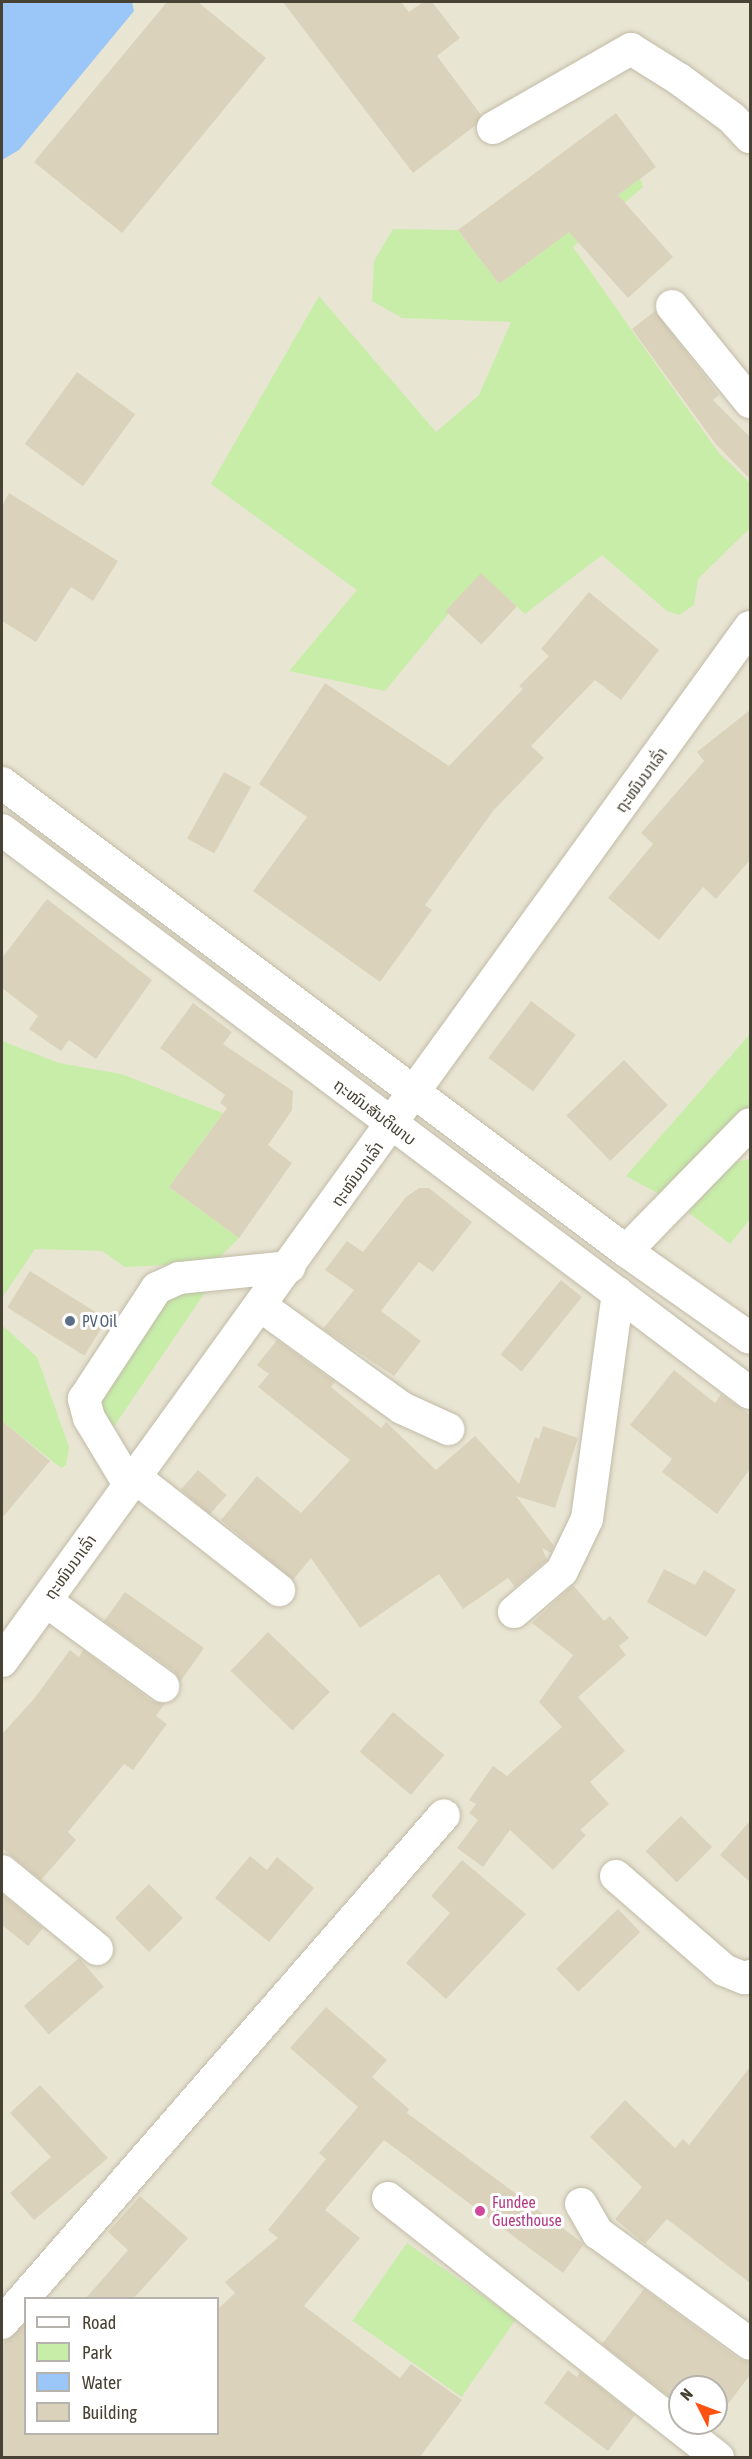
<!DOCTYPE html>
<meta charset="utf-8">
<style>
body{margin:0}
#map{position:relative;width:752px;height:2459px;overflow:hidden;background:#f5f2e5;font-family:"Asap Condensed","Noto Sans Lao",sans-serif}
div>[style]{position:absolute}
.residential>*{inset:0;background:#e9e5d3}
.green>*{inset:0;background:#c7eda9;transform-origin:0 0}
.water>*{inset:0;background:#9bc7f8}
.building>*{inset:0;background:#dbd2bc;transform-origin:0 0}
.roads{filter:drop-shadow(0 0 2px #c1bba7) drop-shadow(0 0 2px #c1bba7)}
.minor>*{height:32px;margin:-16px;padding:0 16px;transform-origin:16px;border-radius:16px;background:#fff}
.dots>*{width:16px;height:16px;translate:-50% -50%;box-sizing:border-box;border:3px solid #fff;border-radius:50%}
span{translate:-50% -50%;white-space:nowrap;text-align:center;line-height:1.15;-webkit-text-stroke:6px #fff;paint-order:stroke}
.street-label{font-size:16px;color:#484234}
.service-label{font-size:16px;color:#4e5e75}
.left{translate:0 -50%;text-align:left}
.hotel-label{font-size:16px;color:#b23c85}
.frame{position:absolute;inset:0;border:3px solid #484234;pointer-events:none}
.legend{position:absolute;left:24px;top:2297px;width:195px;height:138px;box-sizing:border-box;background:#fff;border:2px solid #b6b3ae;margin:0;padding:8px 10px;list-style:none;font-size:18px;color:#484234}
.legend li{display:flex;align-items:center;gap:12px;height:30px}
.legend b{width:30px;border:2px solid #b6b3ae}
.north{position:absolute;left:668px;top:2375px;width:60px;height:60px;box-sizing:border-box;background:#fff;border:2px solid #b6b3ae;border-radius:50%;rotate:312deg;font-size:16px;font-weight:700;line-height:24px;text-align:center;color:#484234}
.north::after{content:'';display:block;margin:auto;width:21px;height:27px;background:#ff5112;clip-path:polygon(50% 0,100% 100%,50% 72%,0 100%)}
</style>
<div id="map">
<div class="residential">
<div style="clip-path:polygon(evenodd,2px 2px,750px 2px,750px 2457px,2px 2458px,2px 2px,26px 2298px,218px 2298px,218px 2434px,26px 2434px,26px 2298px,2px 2px,680px 2387px,716px 2387px,716px 2423px,680px 2423px,680px 2387px)"></div>
</div>
<div class="green">
<div style="clip-path:polygon(640px 178px,643px 187px,573px 247px,718px 452px,750px 483px,750px 528px,698px 579px,694px 605px,679px 615px,667px 611px,602px 555px,525px 614px,481px 574px,385px 691px,289px 671px,357px 590px,211px 484px,319px 296px,436px 432px,479px 395px,511px 322px,402px 318px,372px 301px,374px 261px,393px 229px,458px 230px,499px 284px)"></div>
<div style="clip-path:polygon(750px 1034px,750px 1106px,718px 1144px,661px 1195px,626px 1176px)"></div>
<div style="clip-path:polygon(2px 1041px,59px 1063px,121px 1074px,223px 1113px,169px 1187px,239px 1238px,216px 1261px,169px 1265px,125px 1267px,102px 1251px,35px 1249px,2px 1298px)"></div>
<div style="clip-path:polygon(750px 1159px,750px 1219px,730px 1244px,688px 1212px,735px 1162px)"></div>
<div style="clip-path:polygon(208px 1288px,106px 1438px,91px 1407px,165px 1295px)"></div>
<div style="clip-path:polygon(2px 1325px,37px 1357px,69px 1447px,66px 1465px,61px 1468px,2px 1421px)"></div>
<div style="left:407px;top:2243px;width:133px;height:95px;rotate:35deg"></div>
</div>
<div class="water">
<div style="clip-path:polygon(2px 2px,132px 2px,134px 11px,19px 150px,2px 160px)"></div>
</div>
<div class="building">
<div style="clip-path:polygon(167px 2px,198px 2px,266px 58px,122px 233px,34px 162px)"></div>
<div style="clip-path:polygon(283px 2px,401px 2px,409px 12px,423px 2px,432px 2px,460px 38px,437px 56px,481px 115px,476px 125px,413px 173px)"></div>
<div style="clip-path:polygon(616px 113px,656px 167px,618px 195px,673px 257px,628px 298px,569px 232px,499px 284px,458px 230px)"></div>
<div style="clip-path:polygon(655px 311px,719px 395px,713px 400px,750px 437px,750px 479px,715px 443px,632px 329px)"></div>
<div style="left:77px;top:372px;width:72px;height:89px;rotate:36deg"></div>
<div style="clip-path:polygon(9px 493px,118px 561px,93px 601px,71px 587px,36px 642px,2px 621px,2px 506px)"></div>
<div style="left:481px;top:573px;width:49px;height:52px;rotate:43deg"></div>
<div style="clip-path:polygon(589px 592px,659px 650px,621px 700px,595px 680px,531px 746px,544px 758px,493px 811px,425px 905px,432px 910px,380px 982px,253px 891px,307px 817px,259px 784px,325px 683px,449px 766px,523px 689px,519px 686px,549px 656px,541px 649px)"></div>
<div style="clip-path:polygon(750px 710px,750px 860px,716px 899px,703px 887px,659px 940px,608px 898px,653px 844px,641px 833px,704px 761px,697px 752px)"></div>
<div style="left:224px;top:772px;width:31px;height:76px;rotate:29deg"></div>
<div style="clip-path:polygon(47px 899px,152px 980px,96px 1059px,69px 1040px,61px 1051px,29px 1029px,38px 1016px,2px 988px,2px 958px)"></div>
<div style="left:531px;top:1001px;width:56px;height:71px;rotate:37deg"></div>
<div style="clip-path:polygon(193px 1003px,232px 1032px,223px 1044px,293px 1091px,292px 1110px,268px 1145px,292px 1163px,239px 1238px,169px 1187px,227px 1108px,220px 1103px,225px 1095px,160px 1048px)"></div>
<div style="left:624px;top:1060px;width:63px;height:80px;rotate:46deg"></div>
<div style="clip-path:polygon(419px 1188px,429px 1188px,472px 1222px,433px 1272px,419px 1262px,381px 1311px,421px 1341px,394px 1376px,323px 1329px,354px 1290px,325px 1270px,347px 1241px,363px 1252px,406px 1197px)"></div>
<div style="left:30px;top:1271px;width:91px;height:43px;rotate:32deg"></div>
<div style="left:561px;top:1280px;width:27px;height:96px;rotate:39deg"></div>
<div style="clip-path:polygon(277px 1340px,335px 1382px,331px 1387px,381px 1428px,386px 1422px,436px 1470px,475px 1436px,519px 1484px,535px 1437px,539px 1439px,543px 1426px,578px 1438px,555px 1508px,516px 1496px,554px 1546px,551px 1553px,542px 1548px,547px 1560px,515px 1587px,508px 1578px,463px 1609px,439px 1574px,360px 1628px,311px 1558px,293px 1580px,221px 1520px,257px 1476px,301px 1513px,350px 1460px,258px 1387px,269px 1374px,257px 1365px)"></div>
<div style="clip-path:polygon(674px 1370px,715px 1403px,721px 1394px,750px 1415px,750px 1469px,717px 1514px,662px 1472px,672px 1459px,630px 1425px)"></div>
<div style="clip-path:polygon(2px 1421px,50px 1461px,2px 1518px)"></div>
<div style="left:198px;top:1470px;width:38px;height:26px;rotate:41deg"></div>
<div style="clip-path:polygon(664px 1569px,695px 1585px,704px 1570px,736px 1590px,706px 1637px,647px 1602px)"></div>
<div style="clip-path:polygon(573px 1585px,604px 1621px,610px 1616px,629px 1638px,619px 1646px,626px 1655px,578px 1697px,625px 1751px,590px 1782px,609px 1804px,580px 1830px,586px 1835px,553px 1870px,510px 1830px,483px 1867px,457px 1848px,478px 1820px,469px 1813px,476px 1804px,469px 1800px,493px 1766px,507px 1776px,562px 1727px,539px 1702px,573px 1655px,532px 1623px)"></div>
<div style="clip-path:polygon(125px 1592px,204px 1648px,180px 1682px,174px 1671px,104px 1621px)"></div>
<div style="left:268px;top:1632px;width:86px;height:54px;rotate:44deg"></div>
<div style="clip-path:polygon(70px 1650px,79px 1657px,83px 1650px,152px 1701px,165px 1703px,156px 1716px,167px 1724px,133px 1770px,124px 1764px,68px 1832px,76px 1840px,41px 1880px,2px 1848px,2px 1734px,33px 1700px)"></div>
<div style="left:393px;top:1712px;width:67px;height:52px;rotate:40deg"></div>
<div style="left:681px;top:1816px;width:44px;height:50px;rotate:45deg"></div>
<div style="clip-path:polygon(750px 1821px,750px 1882px,720px 1855px)"></div>
<div style="clip-path:polygon(250px 1856px,267px 1870px,277px 1857px,314px 1888px,269px 1942px,215px 1898px)"></div>
<div style="clip-path:polygon(462px 1860px,526px 1914px,446px 1999px,406px 1963px,450px 1913px,431px 1896px)"></div>
<div style="left:149px;top:1884px;width:48px;height:48px;rotate:45deg"></div>
<div style="clip-path:polygon(2px 1894px,43px 1928px,28px 1946px,2px 1925px)"></div>
<div style="left:618px;top:1909px;width:32px;height:86px;rotate:46deg"></div>
<div style="left:79px;top:1958px;width:38px;height:73px;rotate:49deg"></div>
<div style="clip-path:polygon(326px 2007px,387px 2060px,372px 2077px,409px 2109px,407px 2113px,584px 2244px,563px 2273px,384px 2140px,325px 2210px,360px 2238px,304px 2306px,400px 2378px,411px 2364px,462px 2400px,420px 2457px,2px 2457px,2px 2344px,26px 2323px,26px 2433px,218px 2433px,218px 2309px,235px 2293px,225px 2282px,278px 2238px,268px 2230px,326px 2159px,319px 2153px,358px 2107px,290px 2048px)"></div>
<div style="clip-path:polygon(750px 2067px,750px 2283px,667px 2219px,645px 2244px,615px 2219px,642px 2187px,590px 2137px,625px 2100px,675px 2148px,683px 2139px,689px 2145px)"></div>
<div style="clip-path:polygon(40px 2085px,108px 2158px,34px 2220px,10px 2193px,51px 2157px,10px 2113px)"></div>
<div style="clip-path:polygon(140px 2196px,188px 2238px,134px 2298px,86px 2298px,128px 2250px,108px 2232px)"></div>
<div style="clip-path:polygon(644px 2289px,739px 2359px,750px 2362px,750px 2375px,716px 2420px,716px 2387px,680px 2387px,680px 2405px,602px 2344px)"></div>
<div style="clip-path:polygon(568px 2370px,577px 2377px,580px 2372px,635px 2415px,608px 2451px,544px 2403px)"></div>
</div>
<div class="roads">
<div class="minor">
<div style="left:493px;top:128px;width:159px;rotate:-29.8deg"></div>
<div style="left:631px;top:49px;width:57px;rotate:32deg"></div>
<div style="left:679px;top:79px;width:66px;rotate:36.3deg"></div>
<div style="left:732px;top:118px;width:26px;rotate:47deg"></div>
<div style="left:672px;top:306px;width:124px;rotate:50.9deg"></div>
<div style="left:2px;top:783px;width:780px;rotate:36.87deg"></div>
<div style="left:626px;top:1251px;width:151px;rotate:35.1deg"></div>
<div style="left:2px;top:830px;width:936px;rotate:36.97deg"></div>
<div style="left:626px;top:1251px;width:177px;rotate:-45.7deg"></div>
<div style="left:261px;top:1306px;width:174px;rotate:35.9deg"></div>
<div style="left:402px;top:1408px;width:51px;rotate:24.5deg"></div>
<div style="left:136px;top:1478px;width:182px;rotate:38.1deg"></div>
<div style="left:130px;top:1486px;width:79px;rotate:-121.1deg"></div>
<div style="left:89px;top:1418px;width:20px;rotate:-105deg"></div>
<div style="left:84px;top:1399px;width:133px;rotate:-56.7deg"></div>
<div style="left:157px;top:1288px;width:24px;rotate:-24deg"></div>
<div style="left:179px;top:1278px;width:111px;rotate:-5.7deg"></div>
<div style="left:46px;top:1601px;width:145px;rotate:36deg"></div>
<div style="left:514px;top:1612px;width:63px;rotate:-40.5deg"></div>
<div style="left:562px;top:1571px;width:58px;rotate:-64.3deg"></div>
<div style="left:587px;top:1519px;width:228px;rotate:-82.2deg"></div>
<div style="left:2px;top:1661px;width:1276px;rotate:-54.12deg"></div>
<div style="left:2px;top:1871px;width:123px;rotate:39.4deg"></div>
<div style="left:616px;top:1876px;width:143px;rotate:41deg"></div>
<div style="left:724px;top:1970px;width:22px;rotate:22deg"></div>
<div style="left:744px;top:1978px;width:6px;rotate:-18deg"></div>
<div style="left:388px;top:2198px;width:420px;rotate:38.2deg"></div>
<div style="left:581px;top:2204px;width:34px;rotate:60deg"></div>
<div style="left:598px;top:2233px;width:188px;rotate:36.1deg"></div>
<div style="left:2px;top:2323px;width:673px;rotate:-48.97deg"></div>
</div>
</div>
<div class="dots">
<div style="left:70px;top:1321px;background:#5c6f8a"></div>
<div style="left:480px;top:2211px;background:#d1479c"></div>
</div>
<div class="street-label">
<span style="left:641px;top:780px;rotate:-54deg">ຖະໜົນນາເລົ່າ</span>
<span style="left:375px;top:1112px;rotate:37deg">ຖະໜົນສັນຕິພາບ</span>
<span style="left:357px;top:1174px;rotate:-54deg">ຖະໜົນນາເລົ່າ</span>
<span style="left:70px;top:1567px;rotate:-54deg">ຖະໜົນນາເລົ່າ</span>
</div>
<div class="service-label">
<span class="left" style="left:82px;top:1321px">PV Oil</span>
</div>
<div class="hotel-label">
<span class="left" style="left:492px;top:2211px">Fundee<br>Guesthouse</span>
</div>
<div class="frame"></div>
<ul class="legend">
<li><b style="height:8px;background:#fff"></b>Road</li>
<li><b style="height:16px;background:#c7eda9"></b>Park</li>
<li><b style="height:16px;background:#9bc7f8"></b>Water</li>
<li><b style="height:16px;background:#dbd2bc"></b>Building</li>
</ul>
<div class="north">N</div>
</div>
